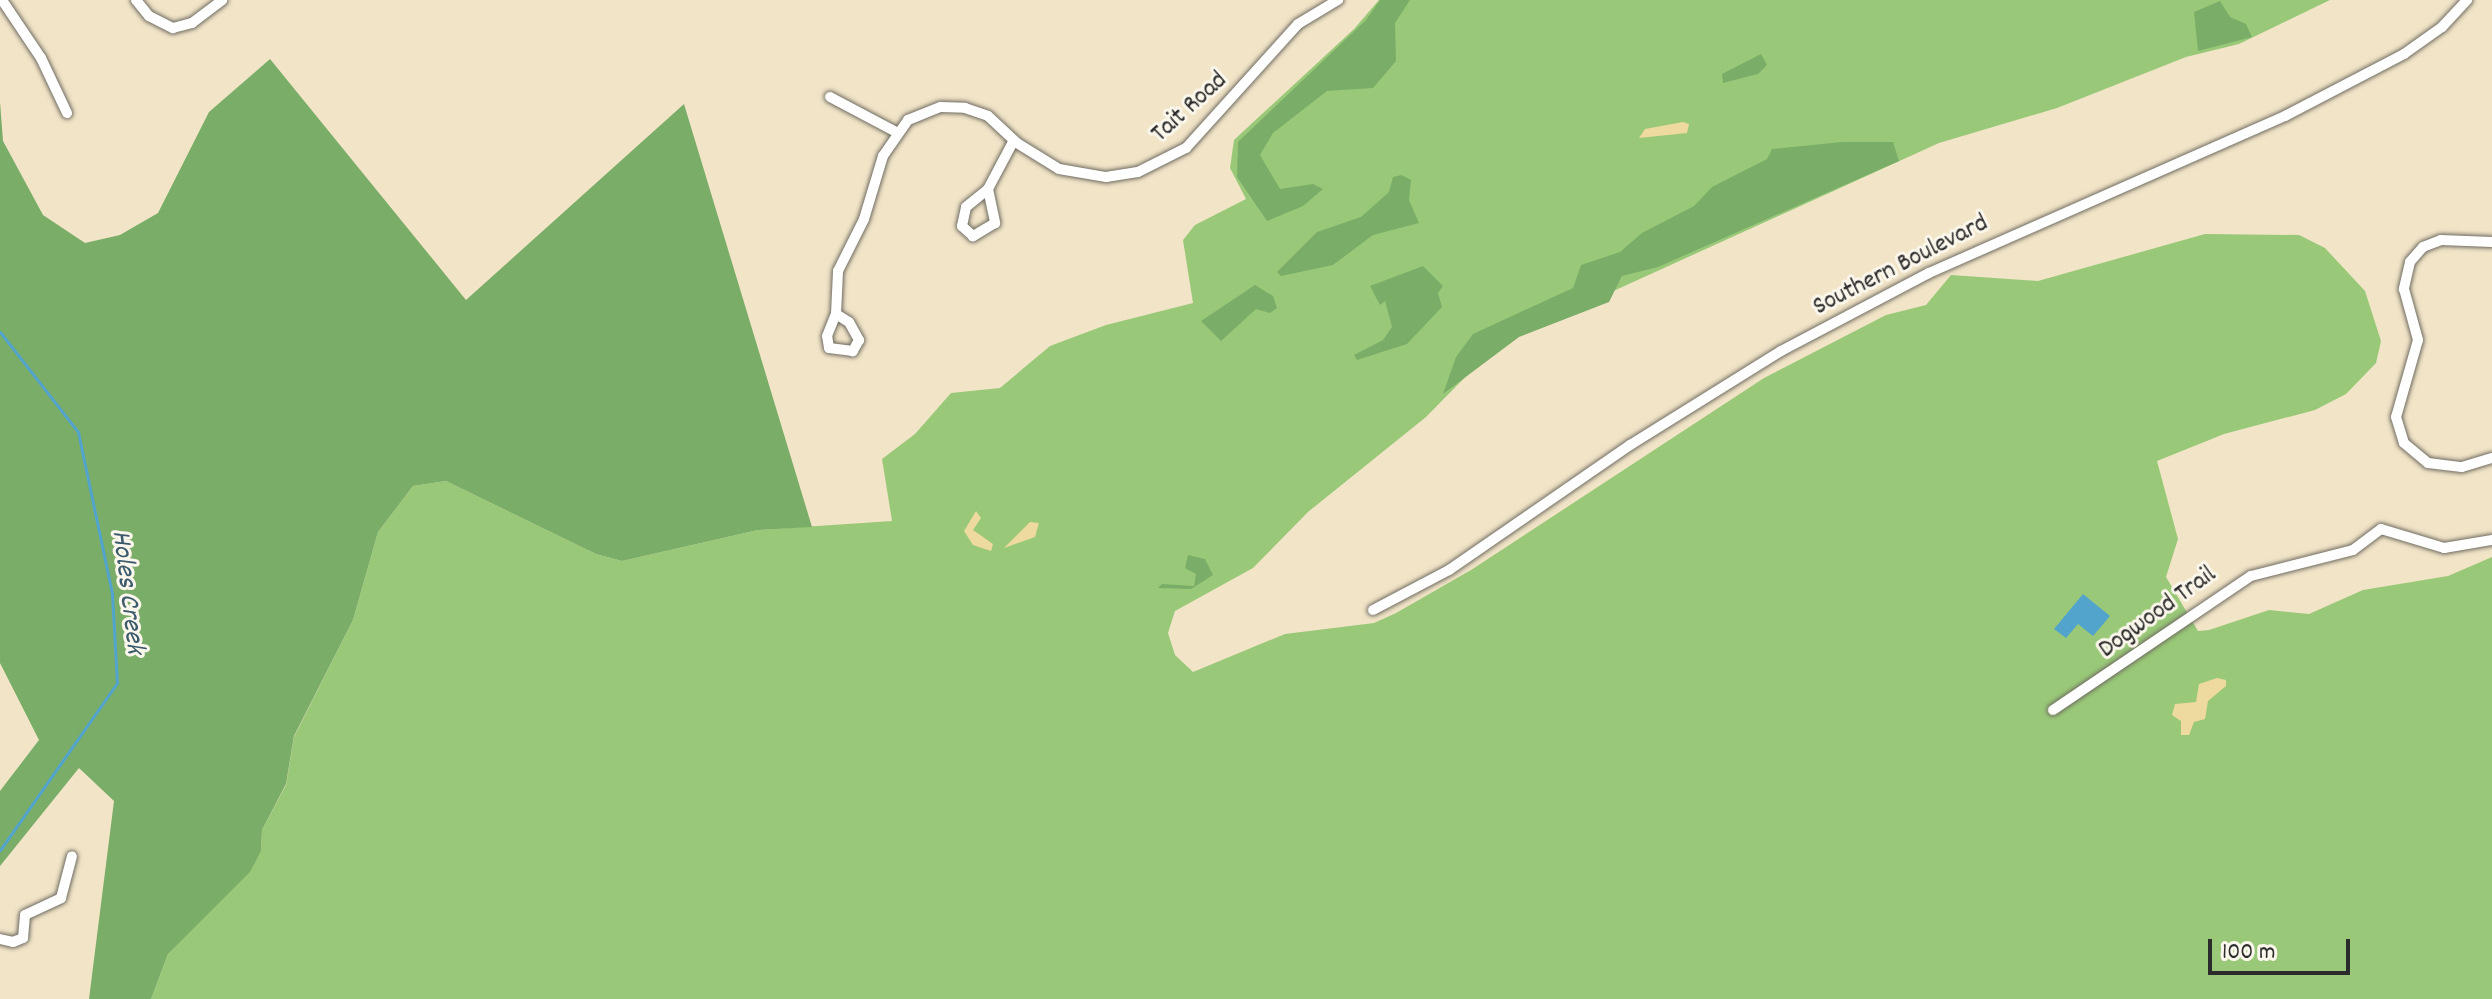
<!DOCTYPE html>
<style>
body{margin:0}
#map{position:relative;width:2492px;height:999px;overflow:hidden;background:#f1e4c7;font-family:Dekko,sans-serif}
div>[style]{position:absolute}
.green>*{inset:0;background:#99c978}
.forest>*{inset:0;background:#7aad68}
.sand>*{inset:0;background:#eeda9e}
.water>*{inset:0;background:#53a4cd}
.stream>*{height:3px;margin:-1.5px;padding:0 1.5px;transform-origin:1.5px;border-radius:1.5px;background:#53a4cd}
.roads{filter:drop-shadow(0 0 2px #706c62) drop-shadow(0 0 2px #706c62)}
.street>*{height:10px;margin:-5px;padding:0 5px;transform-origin:5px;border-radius:5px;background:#fff}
span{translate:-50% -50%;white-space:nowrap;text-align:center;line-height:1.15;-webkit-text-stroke:6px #fbf7ec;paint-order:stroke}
.street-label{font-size:26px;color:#2b2b2b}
.water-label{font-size:28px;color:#3b5b6c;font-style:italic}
.scale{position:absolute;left:2208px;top:939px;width:142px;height:36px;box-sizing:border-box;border:4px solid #2b2b2b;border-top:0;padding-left:10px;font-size:24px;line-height:28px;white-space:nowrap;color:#2b2b2b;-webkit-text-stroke:6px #fbf7ec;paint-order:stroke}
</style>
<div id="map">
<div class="green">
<div style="clip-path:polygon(1379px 0,2330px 0,2239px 44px,2186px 57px,2057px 108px,1939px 143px,1609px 293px,1534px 319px,1479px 363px,1426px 417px,1308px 512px,1253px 568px,1175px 611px,1168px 633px,1175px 655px,1193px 672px,1285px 634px,1374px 623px,1396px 613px,1471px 570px,1764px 378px,1886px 315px,1926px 305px,1951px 275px,2038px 281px,2205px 234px,2299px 235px,2325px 248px,2365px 291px,2381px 341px,2376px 363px,2346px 394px,2315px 410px,2224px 434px,2157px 461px,2178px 539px,2166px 577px,2198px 631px,2209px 630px,2269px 610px,2309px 614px,2363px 590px,2448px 576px,2492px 557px,2492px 999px,151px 999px,168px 954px,261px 851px,262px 830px,286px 785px,294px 737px,353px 620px,378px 532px,413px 486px,446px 481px,596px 554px,622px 561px,758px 530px,892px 521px,882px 459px,915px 434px,951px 393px,1000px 388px,1050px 346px,1106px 325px,1193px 303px,1183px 240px,1195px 225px,1246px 199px,1230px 168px,1234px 140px,1354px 29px)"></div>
</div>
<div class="forest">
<div style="clip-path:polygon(1380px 0,1410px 0,1395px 23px,1396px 61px,1373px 88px,1327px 91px,1273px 133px,1260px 155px,1280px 189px,1313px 184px,1323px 189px,1303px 206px,1267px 221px,1237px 177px,1238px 142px,1366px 20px)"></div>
<div style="clip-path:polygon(2220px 1px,2230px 17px,2246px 24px,2252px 37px,2198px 51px,2194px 12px)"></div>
<div style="clip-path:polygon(1761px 54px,1767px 65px,1758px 74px,1723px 83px,1722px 74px)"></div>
<div style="clip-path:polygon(270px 59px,466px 300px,684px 104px,812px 527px,758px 530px,622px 561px,596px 554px,446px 481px,413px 486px,378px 532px,353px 620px,294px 736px,286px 784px,262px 830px,261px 851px,250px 872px,168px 954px,151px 999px,89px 999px,114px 801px,79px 768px,0 866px,0 791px,39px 740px,0 663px,0 102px,3px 141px,43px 215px,85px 243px,120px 235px,158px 213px,209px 112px)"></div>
<div style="clip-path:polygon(1842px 142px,1893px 142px,1899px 161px,1658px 267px,1622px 276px,1609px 302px,1519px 337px,1443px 394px,1456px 357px,1473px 334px,1573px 288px,1581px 265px,1620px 252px,1642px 233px,1694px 206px,1712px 187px,1767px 159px,1772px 149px)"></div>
<div style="clip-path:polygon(1402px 175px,1411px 180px,1409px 200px,1419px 223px,1373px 235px,1333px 265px,1281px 276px,1277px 272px,1317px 232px,1361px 217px,1389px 192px,1393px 177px)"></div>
<div style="clip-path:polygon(1423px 266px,1443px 286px,1438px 293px,1442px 307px,1407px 344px,1357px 360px,1354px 355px,1383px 340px,1392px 327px,1385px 301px,1380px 305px,1370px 286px)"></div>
<div style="clip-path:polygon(1255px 285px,1273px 296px,1277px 308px,1270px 313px,1256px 309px,1221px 341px,1201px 321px)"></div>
<div style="clip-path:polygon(1188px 555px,1205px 559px,1213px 575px,1191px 589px,1158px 588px,1162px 584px,1194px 586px,1196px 574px,1185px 568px)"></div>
</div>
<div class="sand">
<div style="clip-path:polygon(1683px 122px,1689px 124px,1687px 133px,1639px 138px,1645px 129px)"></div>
<div style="clip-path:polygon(976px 511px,981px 518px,973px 530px,993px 544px,991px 551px,973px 545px,964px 531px)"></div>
<div style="clip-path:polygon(1030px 522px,1039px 523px,1035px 537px,1004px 548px)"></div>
<div style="clip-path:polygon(2217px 678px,2226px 680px,2226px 686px,2208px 701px,2205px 719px,2194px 722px,2189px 735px,2181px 735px,2181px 721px,2172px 715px,2175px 704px,2196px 702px,2199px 684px)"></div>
</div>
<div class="water">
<div style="clip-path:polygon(2083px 594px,2110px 616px,2093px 636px,2078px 624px,2066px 638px,2054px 629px)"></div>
</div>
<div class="stream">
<div style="left:0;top:332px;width:127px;rotate:52deg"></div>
<div style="left:78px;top:432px;width:166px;rotate:78.1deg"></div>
<div style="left:112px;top:594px;width:89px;rotate:86.8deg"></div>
<div style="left:117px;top:683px;width:204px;rotate:125deg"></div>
</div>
<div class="roads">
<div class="street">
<div style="left:2px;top:0;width:70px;rotate:56.1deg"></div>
<div style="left:41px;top:58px;width:61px;rotate:64.7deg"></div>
<div style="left:136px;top:0;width:21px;rotate:51deg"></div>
<div style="left:149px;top:16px;width:27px;rotate:27deg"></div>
<div style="left:173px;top:28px;width:20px;rotate:-15deg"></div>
<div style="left:192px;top:23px;width:38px;rotate:-37deg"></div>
<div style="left:830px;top:97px;width:75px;rotate:27.9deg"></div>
<div style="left:988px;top:189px;width:35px;rotate:78deg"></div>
<div style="left:995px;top:223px;width:26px;rotate:149deg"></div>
<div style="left:973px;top:236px;width:15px;rotate:-138deg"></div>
<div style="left:962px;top:226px;width:19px;rotate:-78deg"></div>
<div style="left:966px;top:207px;width:28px;rotate:-39deg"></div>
<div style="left:988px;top:189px;width:55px;rotate:-62deg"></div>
<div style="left:2492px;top:242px;width:51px;rotate:-177.8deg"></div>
<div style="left:2441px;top:240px;width:19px;rotate:159deg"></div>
<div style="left:2423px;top:247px;width:20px;rotate:131deg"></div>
<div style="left:2410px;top:262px;width:28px;rotate:103deg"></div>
<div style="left:2404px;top:289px;width:53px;rotate:74.6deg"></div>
<div style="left:2418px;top:340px;width:80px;rotate:105.9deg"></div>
<div style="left:2396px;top:417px;width:27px;rotate:73deg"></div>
<div style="left:2404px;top:443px;width:31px;rotate:40deg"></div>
<div style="left:2428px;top:463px;width:34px;rotate:7deg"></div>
<div style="left:2462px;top:467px;width:31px;rotate:-17deg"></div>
<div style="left:836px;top:314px;width:15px;rotate:32deg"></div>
<div style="left:849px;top:322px;width:21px;rotate:61deg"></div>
<div style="left:859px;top:340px;width:13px;rotate:119deg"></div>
<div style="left:853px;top:351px;width:24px;rotate:-173deg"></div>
<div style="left:829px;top:348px;width:12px;rotate:-99deg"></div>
<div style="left:827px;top:336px;width:24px;rotate:-68deg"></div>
<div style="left:836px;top:314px;width:43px;rotate:-87.3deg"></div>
<div style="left:838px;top:271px;width:58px;rotate:-63.4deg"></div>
<div style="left:864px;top:219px;width:66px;rotate:-73.2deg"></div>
<div style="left:883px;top:156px;width:44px;rotate:-55.2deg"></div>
<div style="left:908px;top:120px;width:35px;rotate:-22deg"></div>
<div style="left:941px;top:107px;width:24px;rotate:2deg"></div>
<div style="left:965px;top:108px;width:24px;rotate:19deg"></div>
<div style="left:988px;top:116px;width:40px;rotate:43deg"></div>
<div style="left:1017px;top:143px;width:49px;rotate:31.8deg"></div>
<div style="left:1059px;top:169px;width:48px;rotate:9.7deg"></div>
<div style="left:1106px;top:177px;width:32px;rotate:-9deg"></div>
<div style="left:1138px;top:172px;width:54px;rotate:-26.6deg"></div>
<div style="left:1186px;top:148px;width:167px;rotate:-47.9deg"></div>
<div style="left:1298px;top:24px;width:47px;rotate:-31deg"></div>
<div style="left:1373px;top:610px;width:86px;rotate:-27.8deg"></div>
<div style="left:1449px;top:570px;width:220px;rotate:-34.6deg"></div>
<div style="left:1630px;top:445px;width:178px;rotate:-31.9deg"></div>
<div style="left:1781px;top:351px;width:167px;rotate:-27.8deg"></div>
<div style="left:1929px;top:273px;width:389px;rotate:-23.8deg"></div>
<div style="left:2285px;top:116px;width:134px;rotate:-27.5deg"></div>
<div style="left:2404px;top:54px;width:47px;rotate:-35.4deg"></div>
<div style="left:2442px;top:27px;width:37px;rotate:-47deg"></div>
<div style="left:2053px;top:710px;width:239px;rotate:-34.1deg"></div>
<div style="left:2251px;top:576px;width:105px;rotate:-14.3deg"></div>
<div style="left:2353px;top:550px;width:35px;rotate:-37deg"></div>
<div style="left:2381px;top:529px;width:66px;rotate:16.8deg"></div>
<div style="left:2444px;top:548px;width:49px;rotate:-9.5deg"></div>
<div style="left:0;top:939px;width:13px;rotate:13deg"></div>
<div style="left:13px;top:942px;width:11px;rotate:-22deg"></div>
<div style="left:23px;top:938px;width:23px;rotate:-85deg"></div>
<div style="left:25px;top:915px;width:40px;rotate:-25deg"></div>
<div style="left:61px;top:898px;width:43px;rotate:-75.3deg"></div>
</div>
</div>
<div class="street-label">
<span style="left:1190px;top:108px;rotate:-42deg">Tait Road</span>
<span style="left:1901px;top:266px;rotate:-27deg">Southern Boulevard</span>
<span style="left:2158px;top:613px;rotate:-36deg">Dogwood Trail</span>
</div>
<div class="water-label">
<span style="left:126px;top:592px;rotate:83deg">Holes Creek</span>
</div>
<div class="scale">100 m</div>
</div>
